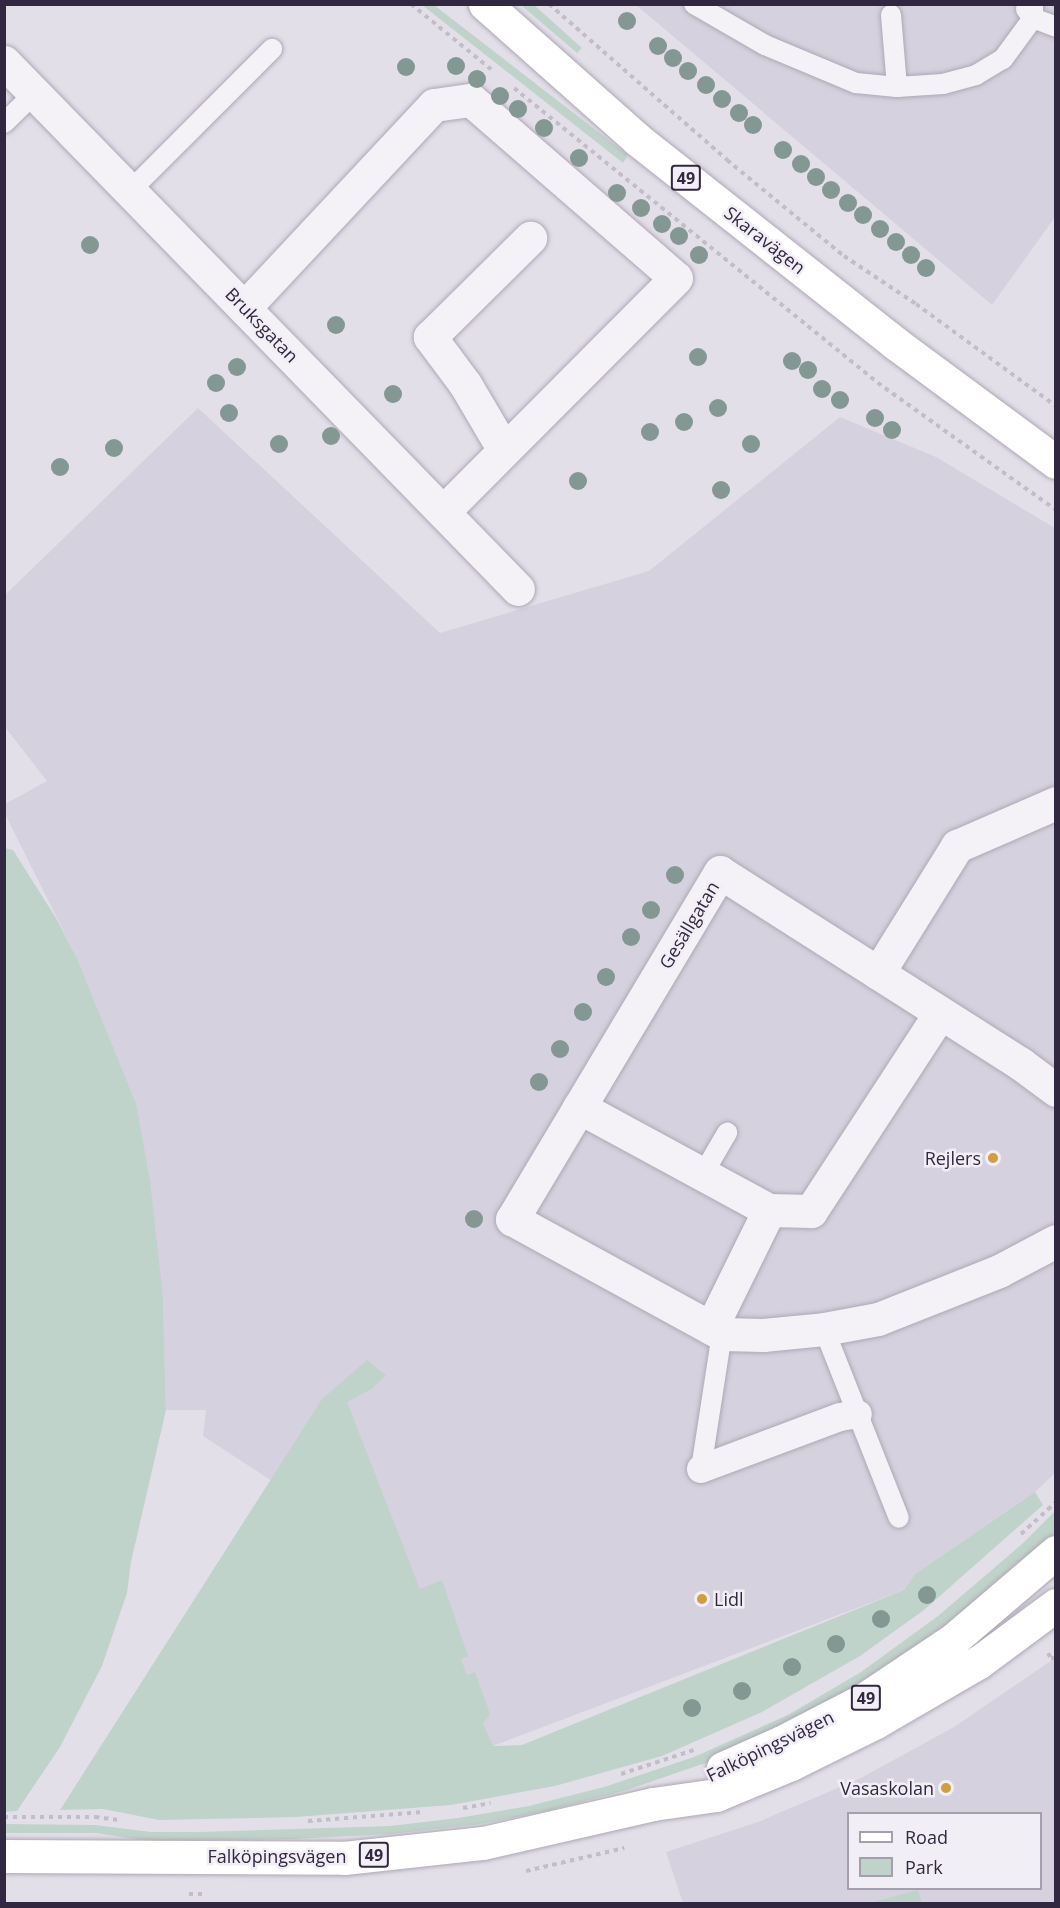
<!DOCTYPE html>
<meta charset="utf-8">
<style>
body{margin:0}
#map{position:relative;width:1060px;height:1908px;overflow:hidden;background:#e3dfe9;font-family:"Open Sans",sans-serif}
div>[style]{position:absolute}
.built>*{inset:0;background:#d6d1de}
.green>*{inset:0;background:#c0d3ca}
.path>*{height:4px;margin-top:-2px;transform-origin:0;background:repeating-linear-gradient(90deg,#c2bdc7 0 4.5px,transparent 0 9px)}
.roads{filter:drop-shadow(0 0 2px #aea8b6) drop-shadow(0 0 2px #aea8b6)}
.service>*{height:20px;margin:-10px;padding:0 10px;transform-origin:10px;border-radius:10px;background:#f4f2f7}
.pedestrian>*{height:28px;margin:-14px;padding:0 14px;transform-origin:14px;border-radius:14px;background:#f4f2f7}
.minor>*{height:33px;margin:-16.5px;padding:0 16.5px;transform-origin:16.5px;border-radius:16.5px;background:#f4f2f7}
.primary>*{height:33px;margin:-16.5px;padding:0 16.5px;transform-origin:16.5px;border-radius:16.5px;background:#fff}
.trees>*{width:18px;height:18px;margin:-9px;border-radius:50%;background:#839793}
.dots>*{width:16px;height:16px;translate:-50% -50%;box-sizing:border-box;border:3px solid #f1eef6;border-radius:50%}
span{translate:-50% -50%;white-space:nowrap;text-align:center;line-height:1.15;-webkit-text-stroke:5px #f1eef6;paint-order:stroke}
.shield-label span{padding:2px 4px;background:#f1eef6;border:2px solid;border-radius:4px;-webkit-text-stroke-width:0}
.shield-label{font-size:16px;color:#322740;font-weight:700}
.street-label{font-size:18px;color:#322740}
.poi-label{font-size:18px;color:#322740}
.right{translate:-100% -50%;text-align:right}
.left{translate:0 -50%;text-align:left}
.frame{position:absolute;inset:0;border:6px solid #322740;pointer-events:none}
.legend{position:absolute;left:847px;top:1812px;width:195px;height:78px;box-sizing:border-box;background:#f1eef6;border:2px solid #a59ead;margin:0;padding:8px 10px;list-style:none;font-size:18px;color:#322740}
.legend li{display:flex;align-items:center;gap:12px;height:30px}
.legend b{width:30px;border:2px solid #a59ead}
</style>
<div id="map">
<div class="built">
<div style="clip-path:polygon(636px 5px,1055px 5px,1055px 217px,992px 305px)"></div>
<div style="clip-path:polygon(198px 408px,440px 633px,649px 571px,840px 417px,936px 457px,1055px 528px,1055px 1473px,1035px 1492px,915px 1574px,904px 1590px,493px 1746px,275px 1483px,203px 1436px,206px 1410px,166px 1410px,163px 1297px,136px 1103px,77px 958px,5px 814px,5px 804px,47px 781px,5px 727px,5px 595px)"></div>
<div style="clip-path:polygon(evenodd,1055px 1658px,1055px 1903px,683px 1903px,666px 1852px,758px 1822px,861px 1778px,954px 1727px,1055px 1658px,848px 1814px,1040px 1814px,1040px 1888px,848px 1888px,848px 1814px)"></div>
</div>
<div class="green">
<div style="clip-path:polygon(422px 5px,434px 5px,628px 155px,623px 163px)"></div>
<div style="clip-path:polygon(521px 5px,534px 5px,582px 48px,577px 53px)"></div>
<div style="clip-path:polygon(4px 848px,13px 850px,56px 918px,77px 958px,136px 1103px,150px 1181px,163px 1297px,166px 1410px,131px 1562px,127px 1593px,102px 1666px,60px 1747px,17px 1811px,5px 1812px)"></div>
<div style="clip-path:polygon(367px 1360px,386px 1375px,372px 1389px,347px 1402px,420px 1589px,442px 1580px,468px 1656px,461px 1659px,467px 1675px,475px 1672px,490px 1714px,483px 1724px,493px 1746px,522px 1745px,904px 1590px,915px 1574px,1035px 1492px,1043px 1505px,924px 1610px,860px 1656px,762px 1712px,662px 1756px,555px 1786px,451px 1805px,296px 1817px,159px 1820px,103px 1809px,60px 1810px,322px 1399px)"></div>
<div style="clip-path:polygon(1055px 1511px,1055px 1538px,897px 1666px,714px 1760px,627px 1790px,550px 1810px,480px 1824px,390px 1834px,291px 1839px,148px 1841px,96px 1833px,5px 1833px,5px 1824px,95px 1825px,151px 1832px,199px 1832px,390px 1826px,458px 1818px,529px 1806px,604px 1787px,694px 1757px,788px 1715px,861px 1672px,938px 1616px,1021px 1545px)"></div>
<div style="clip-path:polygon(918px 1890px,922px 1903px,869px 1903px)"></div>
</div>
<div class="path">
<div style="left:411px;top:4px;width:104px;rotate:39.2deg"></div>
<div style="left:549px;top:4px;width:237px;rotate:41.2deg"></div>
<div style="left:727px;top:160px;width:151px;rotate:39.4deg"></div>
<div style="left:844px;top:256px;width:87px;rotate:33.7deg"></div>
<div style="left:916px;top:304px;width:173px;rotate:36.1deg"></div>
<div style="left:514px;top:88px;width:477px;rotate:39deg"></div>
<div style="left:885px;top:388px;width:210px;rotate:35.5deg"></div>
<div style="left:1021px;top:1534px;width:47px;rotate:-42.4deg"></div>
<div style="left:1048px;top:1653px;width:6px;rotate:59deg"></div>
<div style="left:1051px;top:1658px;width:5px"></div>
<div style="left:621px;top:1774px;width:77px;rotate:-18.2deg"></div>
<div style="left:463px;top:1808px;width:28px;rotate:-10deg"></div>
<div style="left:4px;top:1817px;width:91px"></div>
<div style="left:95px;top:1817px;width:26px;rotate:7deg"></div>
<div style="left:308px;top:1821px;width:115px;rotate:-4.5deg"></div>
<div style="left:526px;top:1871px;width:101px;rotate:-13.2deg"></div>
<div style="left:189px;top:1894px;width:16px"></div>
</div>
<div class="roads">
<div class="service">
<div style="left:694px;top:4px;width:82px;rotate:30deg"></div>
<div style="left:765px;top:45px;width:99px;rotate:22.7deg"></div>
<div style="left:856px;top:83px;width:41px;rotate:5.6deg"></div>
<div style="left:897px;top:87px;width:46px;rotate:-3.7deg"></div>
<div style="left:943px;top:84px;width:34px;rotate:-15deg"></div>
<div style="left:976px;top:75px;width:31px;rotate:-31deg"></div>
<div style="left:1003px;top:59px;width:51px;rotate:-53.8deg"></div>
<div style="left:1033px;top:18px;width:14px;rotate:-90deg"></div>
<div style="left:1026px;top:9px;width:11px;rotate:52deg"></div>
<div style="left:1033px;top:18px;width:25px;rotate:21deg"></div>
<div style="left:891px;top:15px;width:72px;rotate:85.2deg"></div>
<div style="left:4px;top:123px;width:43px;rotate:-44.1deg"></div>
<div style="left:130px;top:191px;width:201px;rotate:-45deg"></div>
<div style="left:703px;top:1174px;width:48px;rotate:-59.7deg"></div>
<div style="left:824px;top:1329px;width:203px;rotate:68.4deg"></div>
<div style="left:701px;top:1469px;width:137px;rotate:-81.2deg"></div>
</div>
<div class="pedestrian">
<div style="left:701px;top:1469px;width:148px;rotate:-20.5deg"></div>
<div style="left:840px;top:1417px;width:18px;rotate:-9deg"></div>
</div>
<div class="minor">
<div style="left:4px;top:62px;width:736px;rotate:45.72deg"></div>
<div style="left:244px;top:308px;width:278px;rotate:-46.9deg"></div>
<div style="left:434px;top:105px;width:37px;rotate:-8deg"></div>
<div style="left:471px;top:100px;width:271px;rotate:41deg"></div>
<div style="left:676px;top:278px;width:330px;rotate:134.9deg"></div>
<div style="left:504px;top:450px;width:77px;rotate:-120.6deg"></div>
<div style="left:465px;top:384px;width:59px;rotate:-126.7deg"></div>
<div style="left:430px;top:337px;width:141px;rotate:-44.7deg"></div>
<div style="left:878px;top:973px;width:150px;rotate:-58.1deg"></div>
<div style="left:957px;top:846px;width:108px;rotate:-23.5deg"></div>
<div style="left:1056px;top:1090px;width:44px;rotate:-143.4deg"></div>
<div style="left:1021px;top:1064px;width:357px;rotate:-147.5deg"></div>
<div style="left:720px;top:872px;width:405px;rotate:120.9deg"></div>
<div style="left:512px;top:1219px;width:239px;rotate:28.7deg"></div>
<div style="left:722px;top:1334px;width:41px;rotate:1.4deg"></div>
<div style="left:763px;top:1335px;width:61px;rotate:-5.6deg"></div>
<div style="left:824px;top:1329px;width:55px;rotate:-10.5deg"></div>
<div style="left:878px;top:1319px;width:130px;rotate:-21.6deg"></div>
<div style="left:999px;top:1271px;width:64px;rotate:-27.8deg"></div>
<div style="left:579px;top:1107px;width:216px;rotate:28.5deg"></div>
<div style="left:711px;top:1328px;width:131px;rotate:-63.8deg"></div>
<div style="left:769px;top:1210px;width:42px;rotate:1.4deg"></div>
<div style="left:811px;top:1211px;width:236px;rotate:-56.9deg"></div>
</div>
<div class="primary">
<div style="left:485px;top:4px;width:205px;rotate:41.6deg"></div>
<div style="left:638px;top:140px;width:328px;rotate:38.3deg"></div>
<div style="left:895px;top:343px;width:200px;rotate:36.5deg"></div>
<div style="left:723px;top:1768px;width:64px;rotate:-23.8deg"></div>
<div style="left:782px;top:1742px;width:91px;rotate:-27.4deg"></div>
<div style="left:863px;top:1700px;width:110px;rotate:-33.8deg"></div>
<div style="left:954px;top:1639px;width:134px;rotate:-40.5deg"></div>
<div style="left:4px;top:1856px;width:340px;rotate:0.3deg"></div>
<div style="left:344px;top:1858px;width:140px;rotate:-6.2deg"></div>
<div style="left:483px;top:1843px;width:174px;rotate:-12.9deg"></div>
<div style="left:653px;top:1804px;width:64px;rotate:-8.1deg"></div>
<div style="left:716px;top:1795px;width:81px;rotate:-22.5deg"></div>
<div style="left:791px;top:1764px;width:93px;rotate:-26.3deg"></div>
<div style="left:874px;top:1723px;width:121px;rotate:-30.2deg"></div>
<div style="left:979px;top:1662px;width:96px;rotate:-36.5deg"></div>
</div>
</div>
<div class="trees">
<div style="left:627px;top:21px"></div>
<div style="left:658px;top:46px"></div>
<div style="left:673px;top:58px"></div>
<div style="left:456px;top:66px"></div>
<div style="left:406px;top:67px"></div>
<div style="left:688px;top:71px"></div>
<div style="left:477px;top:79px"></div>
<div style="left:706px;top:85px"></div>
<div style="left:500px;top:96px"></div>
<div style="left:722px;top:99px"></div>
<div style="left:518px;top:109px"></div>
<div style="left:739px;top:113px"></div>
<div style="left:753px;top:125px"></div>
<div style="left:544px;top:128px"></div>
<div style="left:783px;top:150px"></div>
<div style="left:579px;top:158px"></div>
<div style="left:801px;top:164px"></div>
<div style="left:816px;top:177px"></div>
<div style="left:831px;top:190px"></div>
<div style="left:617px;top:193px"></div>
<div style="left:848px;top:203px"></div>
<div style="left:641px;top:208px"></div>
<div style="left:863px;top:215px"></div>
<div style="left:662px;top:224px"></div>
<div style="left:880px;top:229px"></div>
<div style="left:679px;top:236px"></div>
<div style="left:896px;top:242px"></div>
<div style="left:90px;top:245px"></div>
<div style="left:699px;top:255px"></div>
<div style="left:911px;top:255px"></div>
<div style="left:926px;top:268px"></div>
<div style="left:336px;top:325px"></div>
<div style="left:698px;top:357px"></div>
<div style="left:792px;top:361px"></div>
<div style="left:237px;top:367px"></div>
<div style="left:808px;top:370px"></div>
<div style="left:216px;top:383px"></div>
<div style="left:822px;top:389px"></div>
<div style="left:393px;top:394px"></div>
<div style="left:840px;top:400px"></div>
<div style="left:718px;top:408px"></div>
<div style="left:229px;top:413px"></div>
<div style="left:875px;top:418px"></div>
<div style="left:684px;top:422px"></div>
<div style="left:892px;top:430px"></div>
<div style="left:650px;top:432px"></div>
<div style="left:331px;top:436px"></div>
<div style="left:279px;top:444px"></div>
<div style="left:751px;top:444px"></div>
<div style="left:114px;top:448px"></div>
<div style="left:60px;top:467px"></div>
<div style="left:578px;top:481px"></div>
<div style="left:721px;top:490px"></div>
<div style="left:675px;top:875px"></div>
<div style="left:651px;top:910px"></div>
<div style="left:631px;top:937px"></div>
<div style="left:606px;top:977px"></div>
<div style="left:583px;top:1012px"></div>
<div style="left:560px;top:1049px"></div>
<div style="left:539px;top:1082px"></div>
<div style="left:474px;top:1219px"></div>
<div style="left:927px;top:1595px"></div>
<div style="left:881px;top:1619px"></div>
<div style="left:836px;top:1644px"></div>
<div style="left:792px;top:1667px"></div>
<div style="left:742px;top:1691px"></div>
<div style="left:692px;top:1708px"></div>
</div>
<div class="dots">
<div style="left:993px;top:1158px;background:#d19d41"></div>
<div style="left:702px;top:1599px;background:#d19d41"></div>
<div style="left:946px;top:1788px;background:#d19d41"></div>
</div>
<div class="shield-label">
<span style="left:686px;top:178px">49</span>
<span style="left:866px;top:1698px">49</span>
<span style="left:374px;top:1855px">49</span>
</div>
<div class="street-label">
<span style="left:765px;top:240px;rotate:38deg">Skaravägen</span>
<span style="left:262px;top:325px;rotate:46deg">Bruksgatan</span>
<span style="left:689px;top:925px;rotate:-59deg">Gesällgatan</span>
<span style="left:770px;top:1746px;rotate:-26deg">Falköpingsvägen</span>
<span style="left:277px;top:1856px">Falköpingsvägen</span>
</div>
<div class="poi-label">
<span class="right" style="left:981px;top:1158px">Rejlers</span>
<span class="left" style="left:714px;top:1599px">Lidl</span>
<span class="right" style="left:934px;top:1788px">Vasaskolan</span>
</div>
<div class="frame"></div>
<ul class="legend">
<li><b style="height:8px;background:#fff"></b>Road</li>
<li><b style="height:16px;background:#c0d3ca"></b>Park</li>
</ul>
</div>
